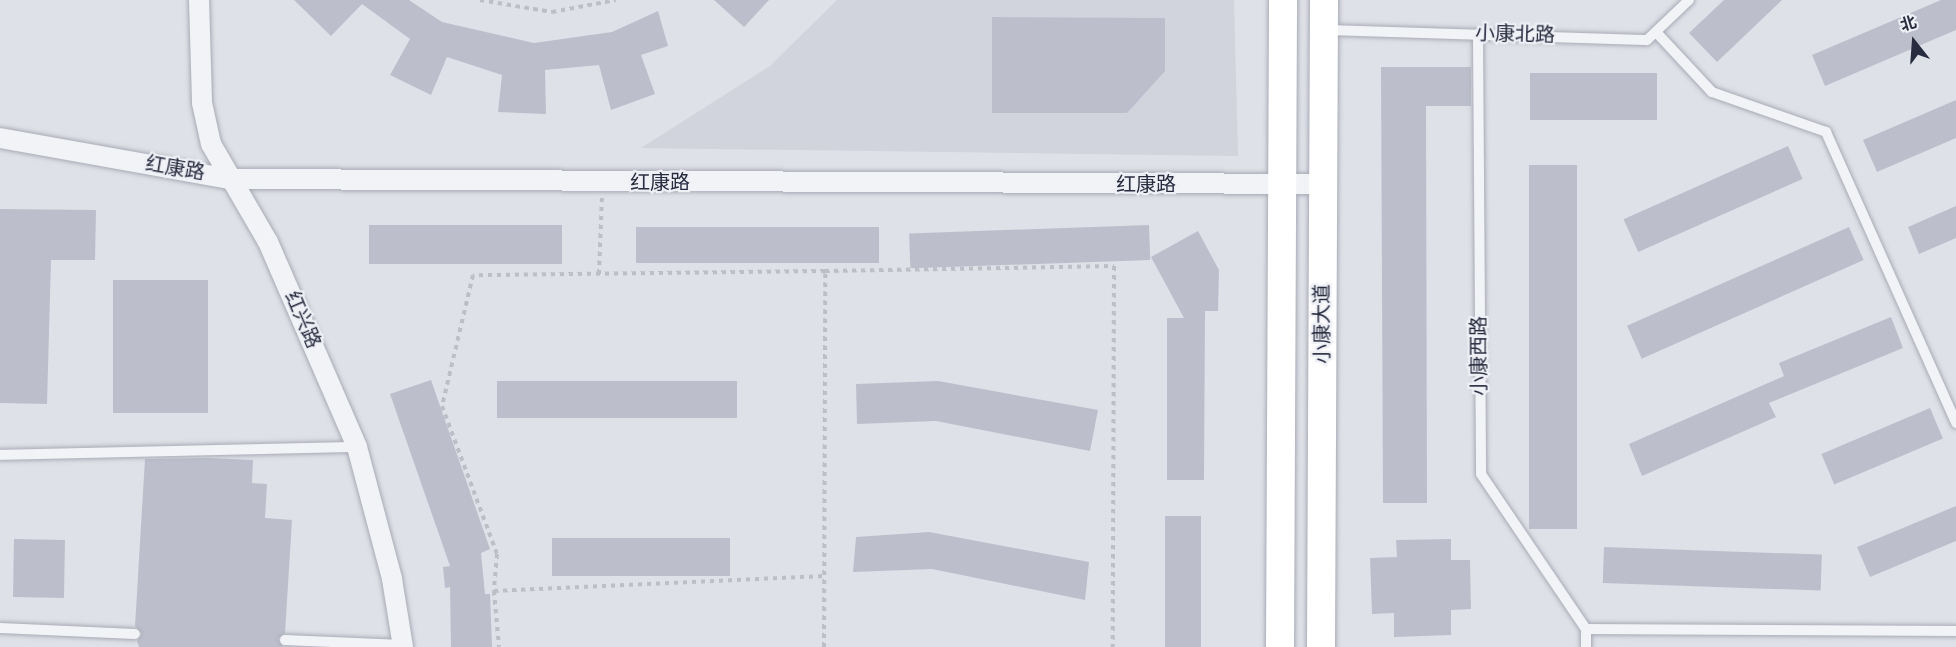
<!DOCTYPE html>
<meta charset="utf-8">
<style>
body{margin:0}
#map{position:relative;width:1956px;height:647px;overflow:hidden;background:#dfe1e8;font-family:"Sofia Sans Condensed","Noto Sans SC",sans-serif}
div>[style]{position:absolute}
.built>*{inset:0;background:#d1d3dd}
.building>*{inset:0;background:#bcbfcb;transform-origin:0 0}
.path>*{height:4px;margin-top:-2px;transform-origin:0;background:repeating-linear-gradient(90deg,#bdbfc7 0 4.5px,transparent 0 9px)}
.roads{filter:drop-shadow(0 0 2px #a8abb5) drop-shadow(0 0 2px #a8abb5)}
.lane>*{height:10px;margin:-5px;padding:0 5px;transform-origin:5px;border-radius:5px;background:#f2f3f7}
.street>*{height:20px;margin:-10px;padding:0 10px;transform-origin:10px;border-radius:10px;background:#f2f3f7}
.secondary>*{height:28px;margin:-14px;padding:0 14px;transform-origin:14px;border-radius:14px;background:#fff}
span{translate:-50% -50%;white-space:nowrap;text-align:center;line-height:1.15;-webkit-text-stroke:4.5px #eff0f6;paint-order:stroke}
.street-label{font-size:20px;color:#282c3f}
.north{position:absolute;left:1884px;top:12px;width:60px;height:60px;-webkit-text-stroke:4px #eff0f6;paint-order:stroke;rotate:343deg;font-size:16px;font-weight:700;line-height:24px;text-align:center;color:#282c3f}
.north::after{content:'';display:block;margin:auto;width:21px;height:27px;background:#282c3f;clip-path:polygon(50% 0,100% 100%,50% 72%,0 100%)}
</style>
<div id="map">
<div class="built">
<div style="clip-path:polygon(837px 0,1234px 0,1238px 156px,641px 148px,770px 66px)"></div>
</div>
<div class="building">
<div style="clip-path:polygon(294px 0,409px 0,442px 22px,534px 43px,612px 32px,658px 11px,668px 46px,641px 55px,655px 94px,611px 110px,599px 65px,545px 70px,546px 114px,498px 112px,502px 75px,447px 57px,431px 95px,390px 75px,410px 39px,362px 4px,331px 36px)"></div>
<div style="clip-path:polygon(714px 0,769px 0,744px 27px)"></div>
<div style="clip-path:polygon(1724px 0,1782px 0,1717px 62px,1689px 33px)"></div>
<div style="clip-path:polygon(1941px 0,1956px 0,1956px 30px,1825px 86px,1812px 55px)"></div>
<div style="clip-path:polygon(992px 17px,1165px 18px,1165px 71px,1127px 113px,992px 113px)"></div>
<div style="clip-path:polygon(1381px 67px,1471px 67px,1471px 106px,1426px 106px,1427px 503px,1383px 503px)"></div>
<div style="left:1530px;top:73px;width:127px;height:47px"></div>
<div style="clip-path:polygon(1956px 100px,1956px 138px,1877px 172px,1863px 140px)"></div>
<div style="left:1788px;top:146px;width:36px;height:180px;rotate:66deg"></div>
<div style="left:1529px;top:165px;width:48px;height:364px"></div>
<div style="clip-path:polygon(1956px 206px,1956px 238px,1919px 254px,1908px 227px)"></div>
<div style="clip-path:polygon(0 209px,96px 210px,95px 260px,51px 260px,47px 404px,0 403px)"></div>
<div style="left:562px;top:225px;width:39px;height:193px;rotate:90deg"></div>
<div style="left:1149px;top:225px;width:35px;height:240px;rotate:88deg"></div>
<div style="left:636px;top:227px;width:243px;height:36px"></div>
<div style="left:1849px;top:227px;width:36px;height:243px;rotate:66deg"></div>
<div style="clip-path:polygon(1198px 231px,1219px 270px,1218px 311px,1205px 311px,1204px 480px,1167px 480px,1167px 318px,1184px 318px,1151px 257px)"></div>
<div style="left:208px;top:280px;width:133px;height:95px;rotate:90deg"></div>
<div style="clip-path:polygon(1891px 317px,1903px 348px,1769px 403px,1776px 417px,1642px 476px,1629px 444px,1784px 376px,1779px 363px)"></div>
<div style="clip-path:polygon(431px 380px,490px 549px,481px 553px,485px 594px,490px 594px,492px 647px,451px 647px,450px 587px,445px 588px,443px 567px,450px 566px,390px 394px)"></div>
<div style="left:497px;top:381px;width:240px;height:37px"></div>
<div style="clip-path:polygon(938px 381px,1098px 410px,1090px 451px,936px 421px,857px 424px,856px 384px)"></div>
<div style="left:1930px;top:408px;width:33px;height:118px;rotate:67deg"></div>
<div style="clip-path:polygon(209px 458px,253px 460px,252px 483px,267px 484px,265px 518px,292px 520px,285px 633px,278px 639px,283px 647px,139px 647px,137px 641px,142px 634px,135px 626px,145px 459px)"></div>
<div style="clip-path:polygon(1956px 506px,1956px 541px,1870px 577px,1857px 547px)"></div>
<div style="left:1201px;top:516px;width:131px;height:36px;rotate:90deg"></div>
<div style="clip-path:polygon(929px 532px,1089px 562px,1085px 600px,932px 569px,853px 572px,856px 537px)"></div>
<div style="left:552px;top:538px;width:178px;height:38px"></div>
<div style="left:14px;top:539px;width:51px;height:58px;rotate:1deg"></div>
<div style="clip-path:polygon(1451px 539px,1451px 560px,1470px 560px,1471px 609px,1451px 610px,1451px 635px,1394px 637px,1394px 613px,1372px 614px,1370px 558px,1397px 557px,1396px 540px)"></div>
<div style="left:1604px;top:547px;width:218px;height:36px;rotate:2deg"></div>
</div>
<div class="path">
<div style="left:480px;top:0;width:73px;rotate:9.5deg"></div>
<div style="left:552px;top:12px;width:65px;rotate:-10.6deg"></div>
<div style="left:825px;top:271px;width:352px;rotate:179.3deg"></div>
<div style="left:473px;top:275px;width:135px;rotate:103.3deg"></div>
<div style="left:442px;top:406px;width:158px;rotate:69.6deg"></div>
<div style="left:497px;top:554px;width:37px;rotate:95deg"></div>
<div style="left:494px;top:591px;width:332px;rotate:-2.6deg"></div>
<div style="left:599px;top:274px;width:77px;rotate:-87.8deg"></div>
<div style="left:494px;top:591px;width:56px;rotate:84.9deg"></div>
<div style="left:824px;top:647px;width:376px;rotate:-89.8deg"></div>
<div style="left:825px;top:271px;width:289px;rotate:-1deg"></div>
<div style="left:1114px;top:266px;width:381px;rotate:90.2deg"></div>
</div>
<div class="roads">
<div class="lane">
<div style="left:1325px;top:30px;width:322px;rotate:1.8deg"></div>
<div style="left:1647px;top:40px;width:58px;rotate:-43.6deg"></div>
<div style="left:1656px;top:32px;width:82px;rotate:47deg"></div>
<div style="left:1712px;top:92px;width:121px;rotate:19.3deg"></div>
<div style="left:1826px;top:132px;width:319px;rotate:65.9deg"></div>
<div style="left:1478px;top:34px;width:440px;rotate:89.6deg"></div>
<div style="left:1481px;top:474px;width:187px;rotate:55.9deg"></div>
<div style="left:1586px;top:629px;width:18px;rotate:90deg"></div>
<div style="left:0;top:455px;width:357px;rotate:-1.3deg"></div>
<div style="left:0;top:628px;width:135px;rotate:2.5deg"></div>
<div style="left:1586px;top:629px;width:370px;rotate:0.3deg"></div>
<div style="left:285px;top:640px;width:118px;rotate:2.4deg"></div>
</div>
<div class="street">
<div style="left:199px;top:0;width:103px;rotate:88.3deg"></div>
<div style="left:202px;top:103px;width:42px;rotate:77.6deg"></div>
<div style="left:211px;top:144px;width:113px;rotate:59.8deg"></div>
<div style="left:268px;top:242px;width:223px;rotate:66.5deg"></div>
<div style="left:357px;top:447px;width:137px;rotate:75.1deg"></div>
<div style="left:392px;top:579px;width:69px;rotate:80.8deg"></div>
<div style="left:0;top:138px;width:234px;rotate:10.1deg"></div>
<div style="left:230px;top:179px;width:1095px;rotate:0.26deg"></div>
</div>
<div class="secondary">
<div style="left:1280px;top:647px;width:647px;rotate:-89.73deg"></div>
<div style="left:1321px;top:647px;width:647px;rotate:-89.73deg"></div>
</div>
</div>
<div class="street-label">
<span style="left:1515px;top:35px;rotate:2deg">小康北路</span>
<span style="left:175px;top:169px;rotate:10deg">红康路</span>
<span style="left:660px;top:183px">红康路</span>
<span style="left:1146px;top:185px">红康路</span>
<span style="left:302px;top:320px;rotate:67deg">红兴路</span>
<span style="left:1323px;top:324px;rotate:-90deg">小康大道</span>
<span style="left:1480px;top:356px;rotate:-90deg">小康西路</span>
</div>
<div class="north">北</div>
</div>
